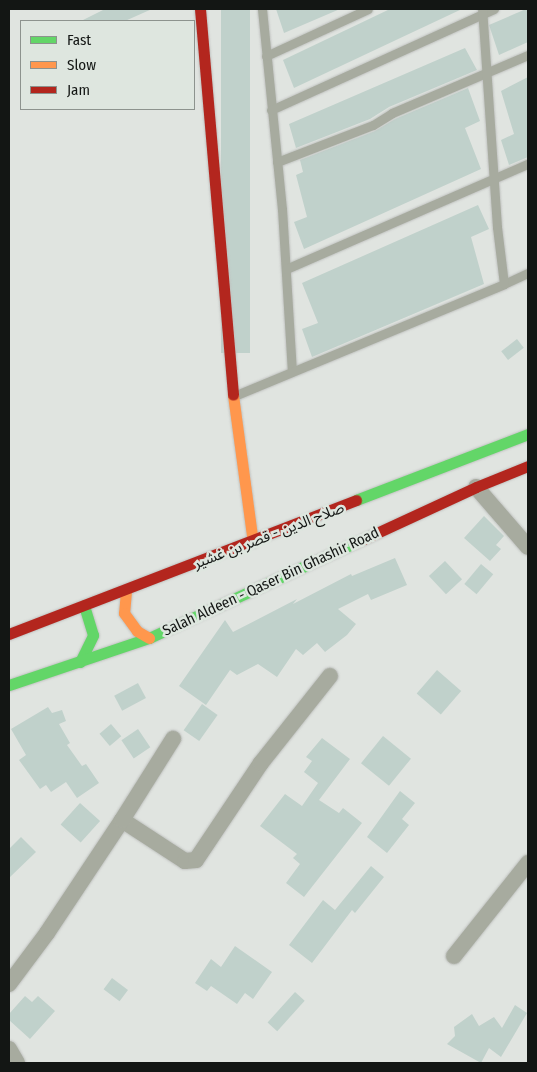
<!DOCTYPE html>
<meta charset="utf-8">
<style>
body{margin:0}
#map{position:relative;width:537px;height:1072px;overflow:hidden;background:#e0e4e0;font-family:"Fira Sans Condensed","Noto Sans Arabic",sans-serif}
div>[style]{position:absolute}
.building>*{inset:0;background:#c0d1cb;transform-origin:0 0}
.roads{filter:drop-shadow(0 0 1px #c0c2c0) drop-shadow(0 0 1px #c0c2c0)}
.lane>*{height:9px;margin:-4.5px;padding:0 4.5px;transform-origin:4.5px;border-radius:4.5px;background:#a7ab9f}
.street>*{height:16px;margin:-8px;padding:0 8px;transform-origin:8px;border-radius:8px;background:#a7ab9f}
.fast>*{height:11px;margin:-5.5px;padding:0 5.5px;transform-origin:5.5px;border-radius:5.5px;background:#63d668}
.slow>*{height:11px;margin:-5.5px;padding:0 5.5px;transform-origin:5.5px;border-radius:5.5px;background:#ff974d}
.jam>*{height:11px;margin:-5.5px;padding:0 5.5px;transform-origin:5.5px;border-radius:5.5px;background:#b3261e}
span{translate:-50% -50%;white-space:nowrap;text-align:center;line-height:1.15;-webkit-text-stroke:5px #dee6df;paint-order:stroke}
.street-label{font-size:15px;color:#131614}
.frame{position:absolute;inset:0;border:10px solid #131614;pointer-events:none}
.legend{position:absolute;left:20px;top:20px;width:175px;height:90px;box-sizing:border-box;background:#dee6df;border:1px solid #8d938e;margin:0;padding:6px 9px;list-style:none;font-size:15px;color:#131614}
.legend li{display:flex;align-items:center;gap:10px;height:25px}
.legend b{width:25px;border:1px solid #8d938e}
</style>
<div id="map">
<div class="building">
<div style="clip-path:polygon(105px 9px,152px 9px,125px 21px,81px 21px)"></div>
<div style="left:221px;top:9px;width:29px;height:344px"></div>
<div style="clip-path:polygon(276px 9px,340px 9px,284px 33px)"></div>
<div style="clip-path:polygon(390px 9px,462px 9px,294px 88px,283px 60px)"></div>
<div style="clip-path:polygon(526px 9px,528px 9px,528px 42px,499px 55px,489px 25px)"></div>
<div style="clip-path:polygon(465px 48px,477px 70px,389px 107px,370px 119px,296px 148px,289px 124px)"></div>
<div style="clip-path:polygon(528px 77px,528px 157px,509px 165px,501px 140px,514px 134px,501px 91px)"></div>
<div style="clip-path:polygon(468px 88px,480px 121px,465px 128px,481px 169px,304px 249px,294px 222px,307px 217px,296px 175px,303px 172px,300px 160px,375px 131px,395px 119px)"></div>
<div style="clip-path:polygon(478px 205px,489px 229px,471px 237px,484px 284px,312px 357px,302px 329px,318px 323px,302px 283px)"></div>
<div style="left:517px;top:339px;width:11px;height:20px;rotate:52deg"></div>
<div style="clip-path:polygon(484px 516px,504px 536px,496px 545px,501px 549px,490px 561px,464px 538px)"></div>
<div style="clip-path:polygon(395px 558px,407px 585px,371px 600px,368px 594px,338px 609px,356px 624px,347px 635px,325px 652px,317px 643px,303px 655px,296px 649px,277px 677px,258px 664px,237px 675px,230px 670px,206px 705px,179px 686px,225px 620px,233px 632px,297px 599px,293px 604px,351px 574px,352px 576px)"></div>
<div style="left:445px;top:561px;width:25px;height:22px;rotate:47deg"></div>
<div style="left:481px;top:564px;width:16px;height:26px;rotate:40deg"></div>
<div style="left:437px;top:670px;width:32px;height:31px;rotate:41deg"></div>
<div style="left:138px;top:683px;width:17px;height:27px;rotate:62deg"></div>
<div style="left:202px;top:704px;width:19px;height:32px;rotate:35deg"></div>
<div style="clip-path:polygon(48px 707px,52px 713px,62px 710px,66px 721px,59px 724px,70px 743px,67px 745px,82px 766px,86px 764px,99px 783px,77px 798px,66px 782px,51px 792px,46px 785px,40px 789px,19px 760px,26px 755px,11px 729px)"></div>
<div style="left:111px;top:724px;width:16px;height:15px;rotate:50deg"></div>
<div style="left:138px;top:729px;width:22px;height:20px;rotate:56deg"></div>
<div style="left:383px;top:736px;width:36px;height:35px;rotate:39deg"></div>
<div style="clip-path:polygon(322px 738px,350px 759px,319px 800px,339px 813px,343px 808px,362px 823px,304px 897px,286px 883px,300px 864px,293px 858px,297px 854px,260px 826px,285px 794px,302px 806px,318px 783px,304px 772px,312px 761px,306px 757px)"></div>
<div style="clip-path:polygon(400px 791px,415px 803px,402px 819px,409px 825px,387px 853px,367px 837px)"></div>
<div style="left:80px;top:803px;width:27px;height:29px;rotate:42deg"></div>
<div style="clip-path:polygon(21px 837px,36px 852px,9px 878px,9px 849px)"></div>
<div style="clip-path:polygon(371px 866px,384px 877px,355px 913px,352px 910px,312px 963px,289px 945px,323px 900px,335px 910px)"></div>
<div style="clip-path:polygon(235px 946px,272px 972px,253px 999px,245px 993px,237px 1004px,211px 986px,207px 991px,195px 983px,211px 959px,221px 967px)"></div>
<div style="left:112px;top:978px;width:20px;height:14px;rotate:37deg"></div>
<div style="left:295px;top:992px;width:13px;height:41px;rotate:42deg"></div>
<div style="clip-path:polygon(25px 996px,32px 1002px,38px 996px,55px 1011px,30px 1039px,9px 1020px,9px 1014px)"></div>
<div style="clip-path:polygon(515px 1005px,527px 1013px,501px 1057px,489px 1048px,481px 1063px,447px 1044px,455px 1036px,454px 1027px,472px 1014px,479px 1026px,494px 1017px,502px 1028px)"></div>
</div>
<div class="roads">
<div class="lane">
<div style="left:262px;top:9px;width:201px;rotate:84.3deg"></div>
<div style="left:282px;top:209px;width:162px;rotate:86.5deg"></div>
<div style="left:266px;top:56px;width:112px;rotate:-24.7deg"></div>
<div style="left:271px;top:110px;width:245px;rotate:-24.4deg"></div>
<div style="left:277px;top:162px;width:103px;rotate:-21.1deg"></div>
<div style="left:373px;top:125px;width:22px;rotate:-32deg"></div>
<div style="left:392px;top:113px;width:148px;rotate:-23.1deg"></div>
<div style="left:286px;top:269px;width:264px;rotate:-23.5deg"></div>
<div style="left:504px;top:284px;width:26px;rotate:-25deg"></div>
<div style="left:234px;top:396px;width:292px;rotate:-22.5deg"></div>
<div style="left:504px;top:284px;width:57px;rotate:-97deg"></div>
<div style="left:497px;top:227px;width:219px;rotate:-93.9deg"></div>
</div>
<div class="street">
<div style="left:476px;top:487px;width:79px;rotate:49.1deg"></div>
<div style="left:122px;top:820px;width:75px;rotate:33.1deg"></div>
<div style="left:185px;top:861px;width:11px;rotate:-5deg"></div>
<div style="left:196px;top:860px;width:117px;rotate:-56.2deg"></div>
<div style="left:261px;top:763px;width:111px;rotate:-51.6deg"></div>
<div style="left:454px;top:956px;width:119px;rotate:-51.5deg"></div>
<div style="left:9px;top:984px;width:64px;rotate:-53.3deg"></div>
<div style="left:47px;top:933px;width:136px;rotate:-56.4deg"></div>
<div style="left:122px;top:820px;width:96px;rotate:-57.8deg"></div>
<div style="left:9px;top:1049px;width:16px;rotate:60deg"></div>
</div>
<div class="fast">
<div style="left:356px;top:500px;width:184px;rotate:-21deg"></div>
<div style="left:80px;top:662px;width:30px;rotate:-64deg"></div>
<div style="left:93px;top:635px;width:31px;rotate:-107deg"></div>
<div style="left:9px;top:685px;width:148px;rotate:-18.6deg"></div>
<div style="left:149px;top:638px;width:227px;rotate:-24.8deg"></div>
</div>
<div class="slow">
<div style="left:233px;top:395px;width:148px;rotate:82.3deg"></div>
<div style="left:126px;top:591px;width:22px;rotate:95deg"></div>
<div style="left:124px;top:613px;width:22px;rotate:54deg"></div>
<div style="left:137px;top:631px;width:14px;rotate:30deg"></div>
</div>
<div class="jam">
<div style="left:200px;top:9px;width:387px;rotate:85.1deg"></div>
<div style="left:355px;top:543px;width:133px;rotate:-24.8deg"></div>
<div style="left:476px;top:487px;width:56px;rotate:-22deg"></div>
<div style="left:9px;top:634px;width:372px;rotate:-21.1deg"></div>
</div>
</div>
<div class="street-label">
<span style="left:269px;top:536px;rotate:-21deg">صلاح الدين - قصر بن غشير</span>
<span style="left:271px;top:582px;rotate:-25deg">Salah Aldeen - Qaser Bin Ghashir Road</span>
</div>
<div class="frame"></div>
<ul class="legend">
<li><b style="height:6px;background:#63d668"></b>Fast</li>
<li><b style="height:6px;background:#ff974d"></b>Slow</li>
<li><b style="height:6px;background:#b3261e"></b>Jam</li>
</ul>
</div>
